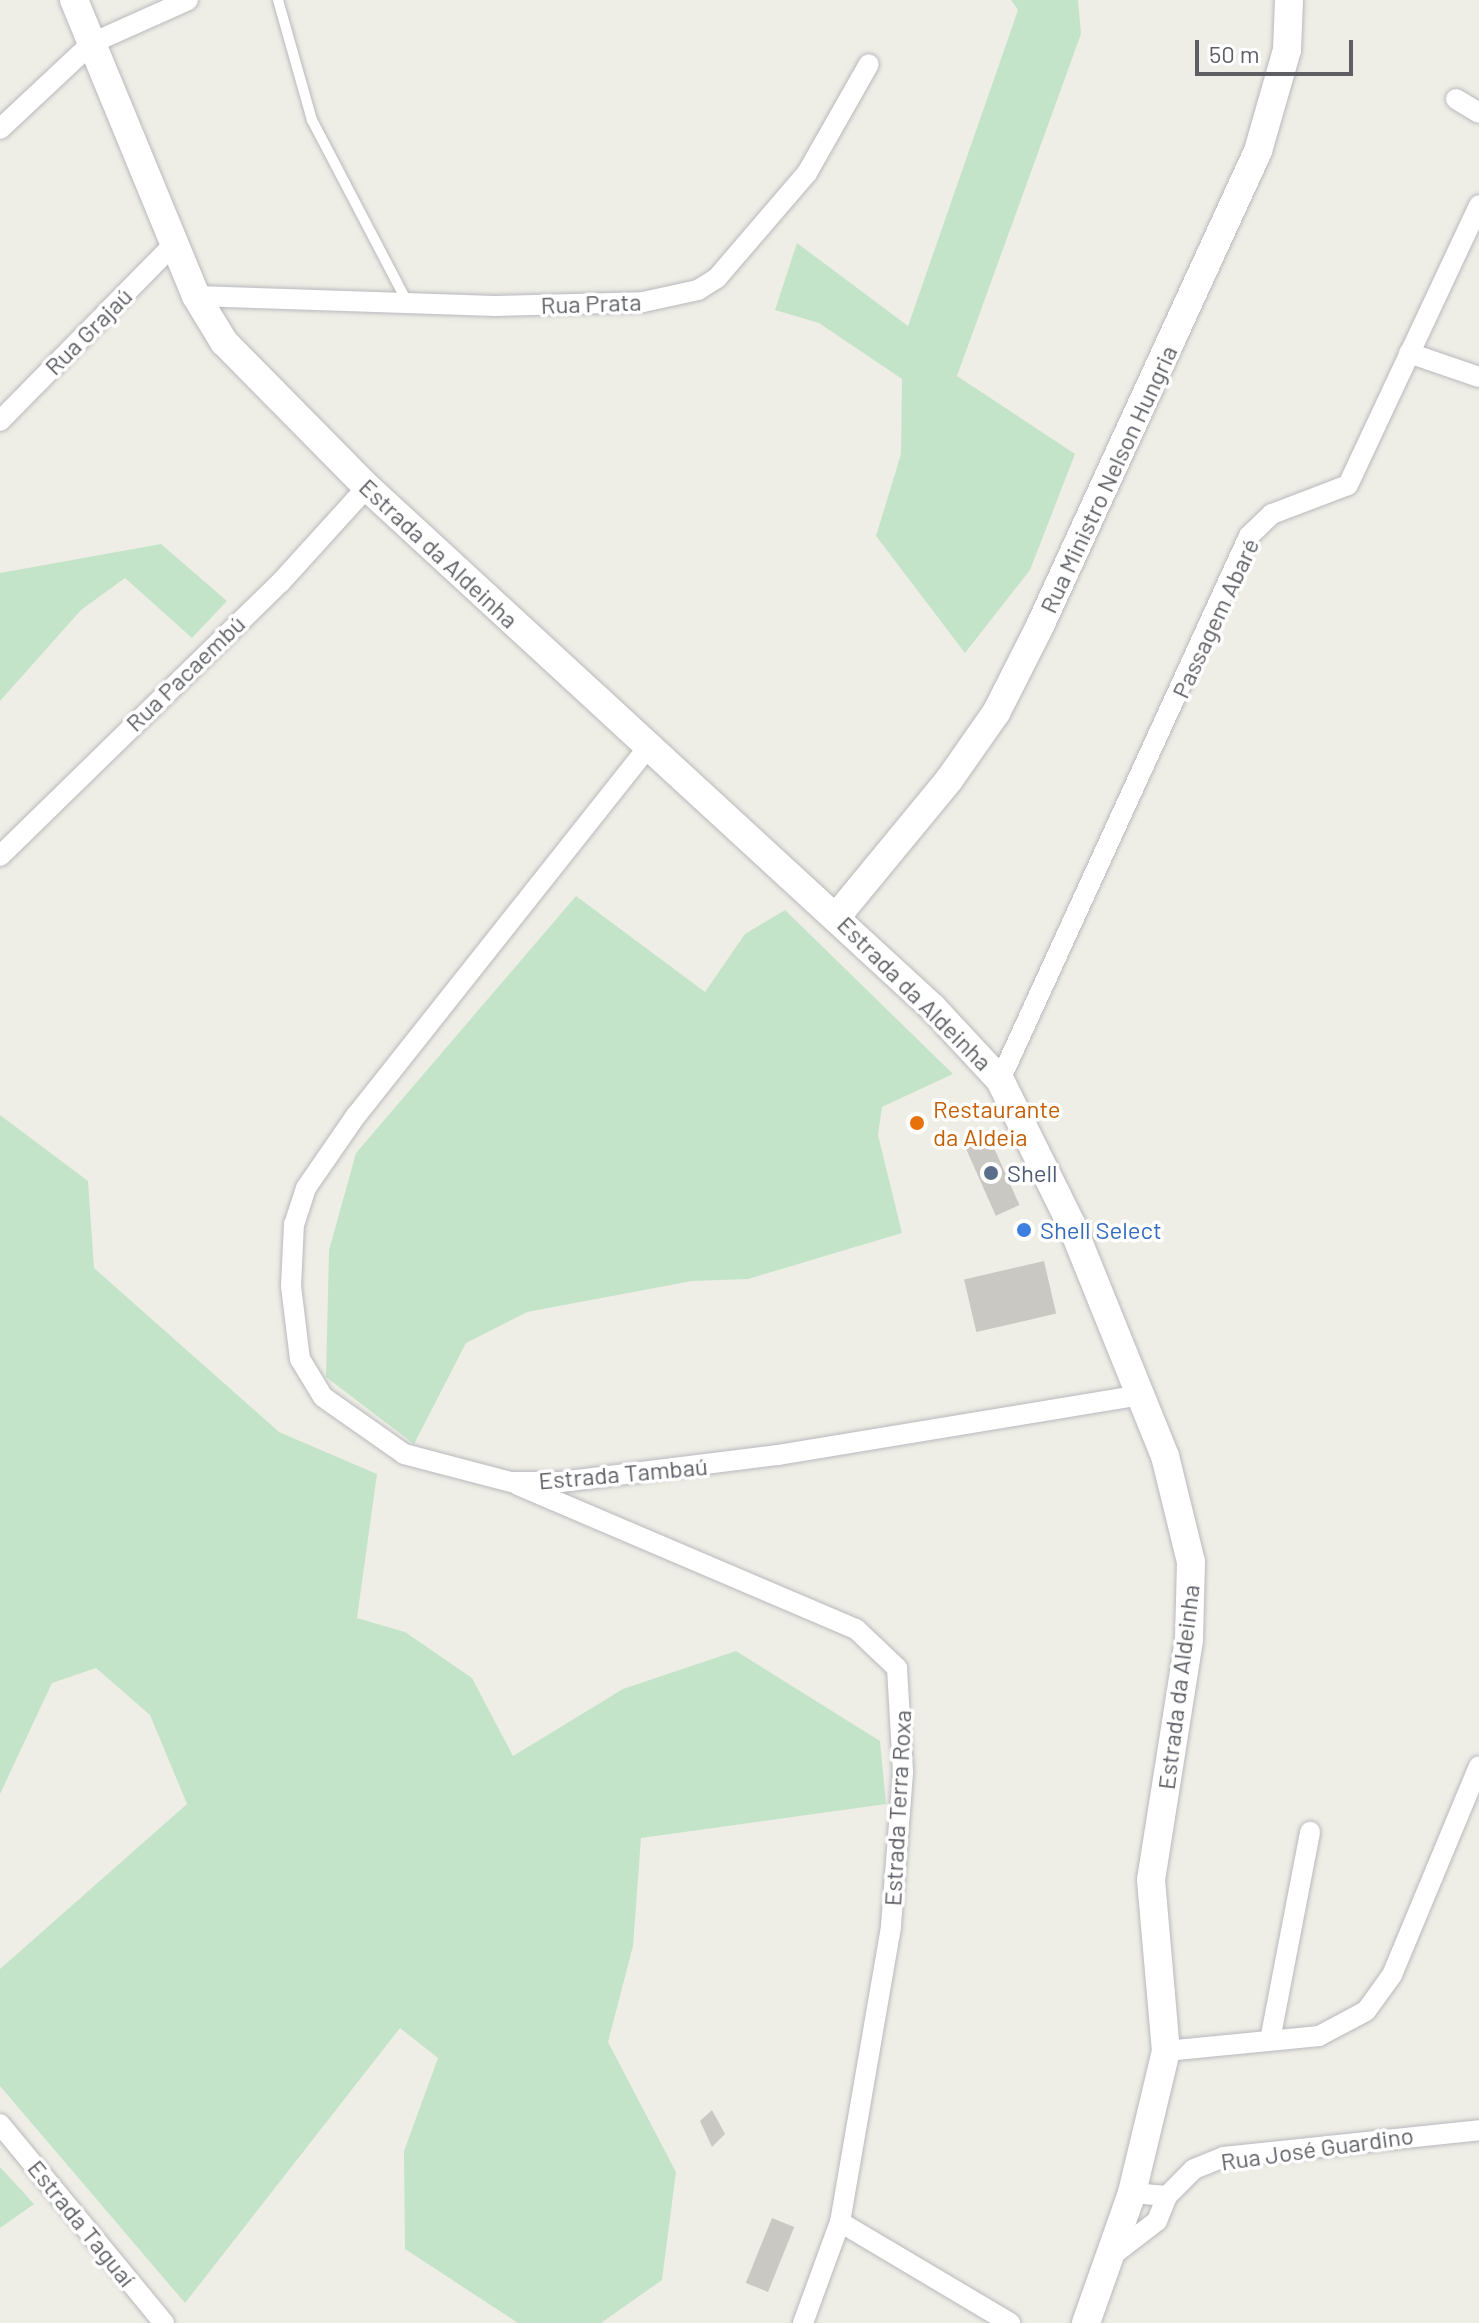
<!DOCTYPE html>
<meta charset="utf-8">
<style>
body{margin:0}
#map{position:relative;width:1479px;height:2323px;overflow:hidden;background:#efeee6;font-family:Barlow,sans-serif}
div>[style]{position:absolute}
.green>*{inset:0;background:#c4e4c9}
.building>*{inset:0;background:#cac8c2;transform-origin:0 0}
.roads{filter:drop-shadow(0 0 2px #b8b9be) drop-shadow(0 0 2px #b8b9be)}
.lane>*{height:10px;margin:-5px;padding:0 5px;transform-origin:5px;border-radius:5px;background:#fff}
.street>*{height:20px;margin:-10px;padding:0 10px;transform-origin:10px;border-radius:10px;background:#fff}
.secondary>*{height:28px;margin:-14px;padding:0 14px;transform-origin:14px;border-radius:14px;background:#fff}
.dots>*{width:22px;height:22px;translate:-50% -50%;box-sizing:border-box;border:4px solid #fff;border-radius:50%}
span{translate:-50% -50%;white-space:nowrap;text-align:center;line-height:1.15;-webkit-text-stroke:7px #fff;paint-order:stroke}
.street-label{font-size:24px;color:#5d5f65}
.food-label{font-size:24px;color:#c56008}
.left{translate:0 -50%;text-align:left}
.service-label{font-size:24px;color:#4e5e75}
.shop-label{font-size:24px;color:#366cbe}
.scale{position:absolute;left:1195px;top:40px;width:158px;height:36px;box-sizing:border-box;border:4px solid #5d5f65;border-top:0;padding-left:10px;font-size:24px;line-height:28px;white-space:nowrap;color:#5d5f65;-webkit-text-stroke:6px #fff;paint-order:stroke}
</style>
<div id="map">
<div class="green">
<div style="clip-path:polygon(1011px 0,1078px 0,1081px 34px,957px 376px,1075px 454px,1030px 570px,965px 653px,876px 536px,901px 454px,902px 379px,819px 323px,775px 310px,797px 243px,908px 326px,1018px 10px)"></div>
<div style="clip-path:polygon(161px 544px,227px 601px,192px 638px,125px 578px,81px 610px,0 701px,0 573px)"></div>
<div style="clip-path:polygon(576px 896px,705px 992px,745px 934px,785px 910px,953px 1074px,882px 1107px,878px 1135px,902px 1233px,748px 1279px,692px 1281px,527px 1312px,466px 1343px,414px 1444px,326px 1377px,329px 1250px,356px 1153px)"></div>
<div style="clip-path:polygon(0 1115px,88px 1181px,94px 1268px,279px 1432px,377px 1474px,357px 1618px,405px 1632px,472px 1678px,513px 1756px,623px 1689px,736px 1651px,880px 1741px,886px 1804px,641px 1838px,633px 1946px,608px 2042px,676px 2172px,662px 2280px,601px 2323px,518px 2323px,405px 2249px,404px 2151px,438px 2058px,400px 2028px,185px 2303px,0 2086px,0 1969px,187px 1804px,150px 1715px,96px 1668px,52px 1683px,0 1794px)"></div>
<div style="clip-path:polygon(0 2167px,34px 2204px,0 2228px)"></div>
</div>
<div class="building">
<div style="left:987px;top:1132px;width:80px;height:26px;rotate:66deg"></div>
<div style="left:1044px;top:1261px;width:54px;height:82px;rotate:77deg"></div>
<div style="clip-path:polygon(712px 2110px,725px 2134px,712px 2147px,700px 2121px)"></div>
<div style="left:772px;top:2218px;width:24px;height:70px;rotate:22deg"></div>
</div>
<div class="roads">
<div class="lane">
<div style="left:278px;top:0;width:125px;rotate:74.2deg"></div>
<div style="left:312px;top:120px;width:201px;rotate:62.4deg"></div>
</div>
<div class="street">
<div style="left:1456px;top:99px;width:27px;rotate:31deg"></div>
<div style="left:0;top:129px;width:126px;rotate:-43.1deg"></div>
<div style="left:92px;top:43px;width:105px;rotate:-24.1deg"></div>
<div style="left:196px;top:296px;width:299px;rotate:1.9deg"></div>
<div style="left:495px;top:306px;width:148px;rotate:-1.5deg"></div>
<div style="left:643px;top:302px;width:56px;rotate:-12.3deg"></div>
<div style="left:698px;top:290px;width:22px;rotate:-32deg"></div>
<div style="left:717px;top:278px;width:138px;rotate:-49.4deg"></div>
<div style="left:807px;top:173px;width:125px;rotate:-60.4deg"></div>
<div style="left:1409px;top:353px;width:74px;rotate:18.9deg"></div>
<div style="left:0;top:421px;width:251px;rotate:-45.5deg"></div>
<div style="left:649px;top:746px;width:470px;rotate:128.4deg"></div>
<div style="left:357px;top:1114px;width:90px;rotate:124.6deg"></div>
<div style="left:306px;top:1188px;width:38px;rotate:108deg"></div>
<div style="left:294px;top:1224px;width:62px;rotate:92.8deg"></div>
<div style="left:291px;top:1286px;width:74px;rotate:83deg"></div>
<div style="left:300px;top:1359px;width:44px;rotate:58.8deg"></div>
<div style="left:323px;top:1397px;width:99px;rotate:35.1deg"></div>
<div style="left:404px;top:1454px;width:111px;rotate:14.7deg"></div>
<div style="left:511px;top:1482px;width:50px"></div>
<div style="left:561px;top:1482px;width:219px;rotate:-7.1deg"></div>
<div style="left:778px;top:1455px;width:368px;rotate:-9.4deg"></div>
<div style="left:0;top:856px;width:391px;rotate:-44.3deg"></div>
<div style="left:280px;top:583px;width:130px;rotate:-47.8deg"></div>
<div style="left:1000px;top:1080px;width:598px;rotate:-65.41deg"></div>
<div style="left:1249px;top:536px;width:32px;rotate:-44deg"></div>
<div style="left:1272px;top:514px;width:81px;rotate:-20.9deg"></div>
<div style="left:1348px;top:485px;width:309px;rotate:-64.9deg"></div>
<div style="left:518px;top:1485px;width:367px;rotate:23.1deg"></div>
<div style="left:856px;top:1629px;width:57px;rotate:43.6deg"></div>
<div style="left:897px;top:1668px;width:105px;rotate:86.7deg"></div>
<div style="left:903px;top:1773px;width:154px;rotate:94.5deg"></div>
<div style="left:891px;top:1927px;width:299px;rotate:99.8deg"></div>
<div style="left:840px;top:2222px;width:108px;rotate:110.1deg"></div>
<div style="left:1271px;top:2035px;width:207px;rotate:-79.1deg"></div>
<div style="left:1166px;top:2051px;width:154px;rotate:-5.6deg"></div>
<div style="left:1319px;top:2036px;width:53px;rotate:-28deg"></div>
<div style="left:1366px;top:2011px;width:44px;rotate:-54.2deg"></div>
<div style="left:1392px;top:1975px;width:226px;rotate:-67.4deg"></div>
<div style="left:0;top:2124px;width:258px;rotate:50.5deg"></div>
<div style="left:1167px;top:2196px;width:38px;rotate:-45deg"></div>
<div style="left:1194px;top:2169px;width:32px;rotate:-22deg"></div>
<div style="left:1224px;top:2157px;width:256px;rotate:-6deg"></div>
<div style="left:840px;top:2222px;width:198px;rotate:30.7deg"></div>
<div style="left:1110px;top:2257px;width:59px;rotate:-37.5deg"></div>
<div style="left:1157px;top:2221px;width:27px;rotate:-68deg"></div>
<div style="left:1167px;top:2196px;width:35px;rotate:-175deg"></div>
</div>
<div class="secondary">
<div style="left:74px;top:0;width:320px;rotate:67.6deg"></div>
<div style="left:196px;top:296px;width:54px;rotate:58.7deg"></div>
<div style="left:224px;top:342px;width:204px;rotate:45.4deg"></div>
<div style="left:367px;top:487px;width:769px;rotate:42.63deg"></div>
<div style="left:933px;top:1008px;width:98px;rotate:47.1deg"></div>
<div style="left:1000px;top:1080px;width:163px;rotate:63.7deg"></div>
<div style="left:1072px;top:1226px;width:248px;rotate:68deg"></div>
<div style="left:1165px;top:1456px;width:109px;rotate:76.2deg"></div>
<div style="left:1191px;top:1562px;width:78px;rotate:91.5deg"></div>
<div style="left:1189px;top:1640px;width:243px;rotate:99deg"></div>
<div style="left:1151px;top:1880px;width:172px;rotate:85deg"></div>
<div style="left:1166px;top:2051px;width:146px;rotate:103.5deg"></div>
<div style="left:1132px;top:2193px;width:138px;rotate:109.5deg"></div>
<div style="left:838px;top:915px;width:175px;rotate:-50.6deg"></div>
<div style="left:949px;top:780px;width:82px;rotate:-55deg"></div>
<div style="left:996px;top:713px;width:95px;rotate:-63.2deg"></div>
<div style="left:1039px;top:628px;width:525px;rotate:-65.34deg"></div>
<div style="left:1258px;top:151px;width:105px;rotate:-74deg"></div>
<div style="left:1287px;top:50px;width:50px;rotate:-87.7deg"></div>
</div>
</div>
<div class="dots">
<div style="left:917px;top:1123px;background:#e8710a"></div>
<div style="left:991px;top:1173px;background:#5c6f8a"></div>
<div style="left:1024px;top:1230px;background:#3f7fe0"></div>
</div>
<div class="street-label">
<span style="left:591px;top:303px;rotate:-2deg">Rua Prata</span>
<span style="left:88px;top:331px;rotate:-45deg">Rua Grajaú</span>
<span style="left:1108px;top:479px;rotate:-65deg">Rua Ministro Nelson Hungria</span>
<span style="left:439px;top:553px;rotate:43deg">Estrada da Aldeinha</span>
<span style="left:1215px;top:618px;rotate:-65deg">Passagem Abaré</span>
<span style="left:185px;top:673px;rotate:-44deg">Rua Pacaembú</span>
<span style="left:915px;top:993px;rotate:45deg">Estrada da Aldeinha</span>
<span style="left:623px;top:1473px;rotate:-5deg">Estrada Tambaú</span>
<span style="left:1178px;top:1687px;rotate:-83deg">Estrada da Aldeinha</span>
<span style="left:897px;top:1808px;rotate:-87deg">Estrada Terra Roxa</span>
<span style="left:1317px;top:2148px;rotate:-8deg">Rua José Guardino</span>
<span style="left:82px;top:2223px;rotate:51deg">Estrada Taguaí</span>
</div>
<div class="food-label">
<span class="left" style="left:933px;top:1123px">Restaurante<br>da Aldeia</span>
</div>
<div class="service-label">
<span class="left" style="left:1007px;top:1173px">Shell</span>
</div>
<div class="shop-label">
<span class="left" style="left:1040px;top:1230px">Shell Select</span>
</div>
<div class="scale">50 m</div>
</div>
